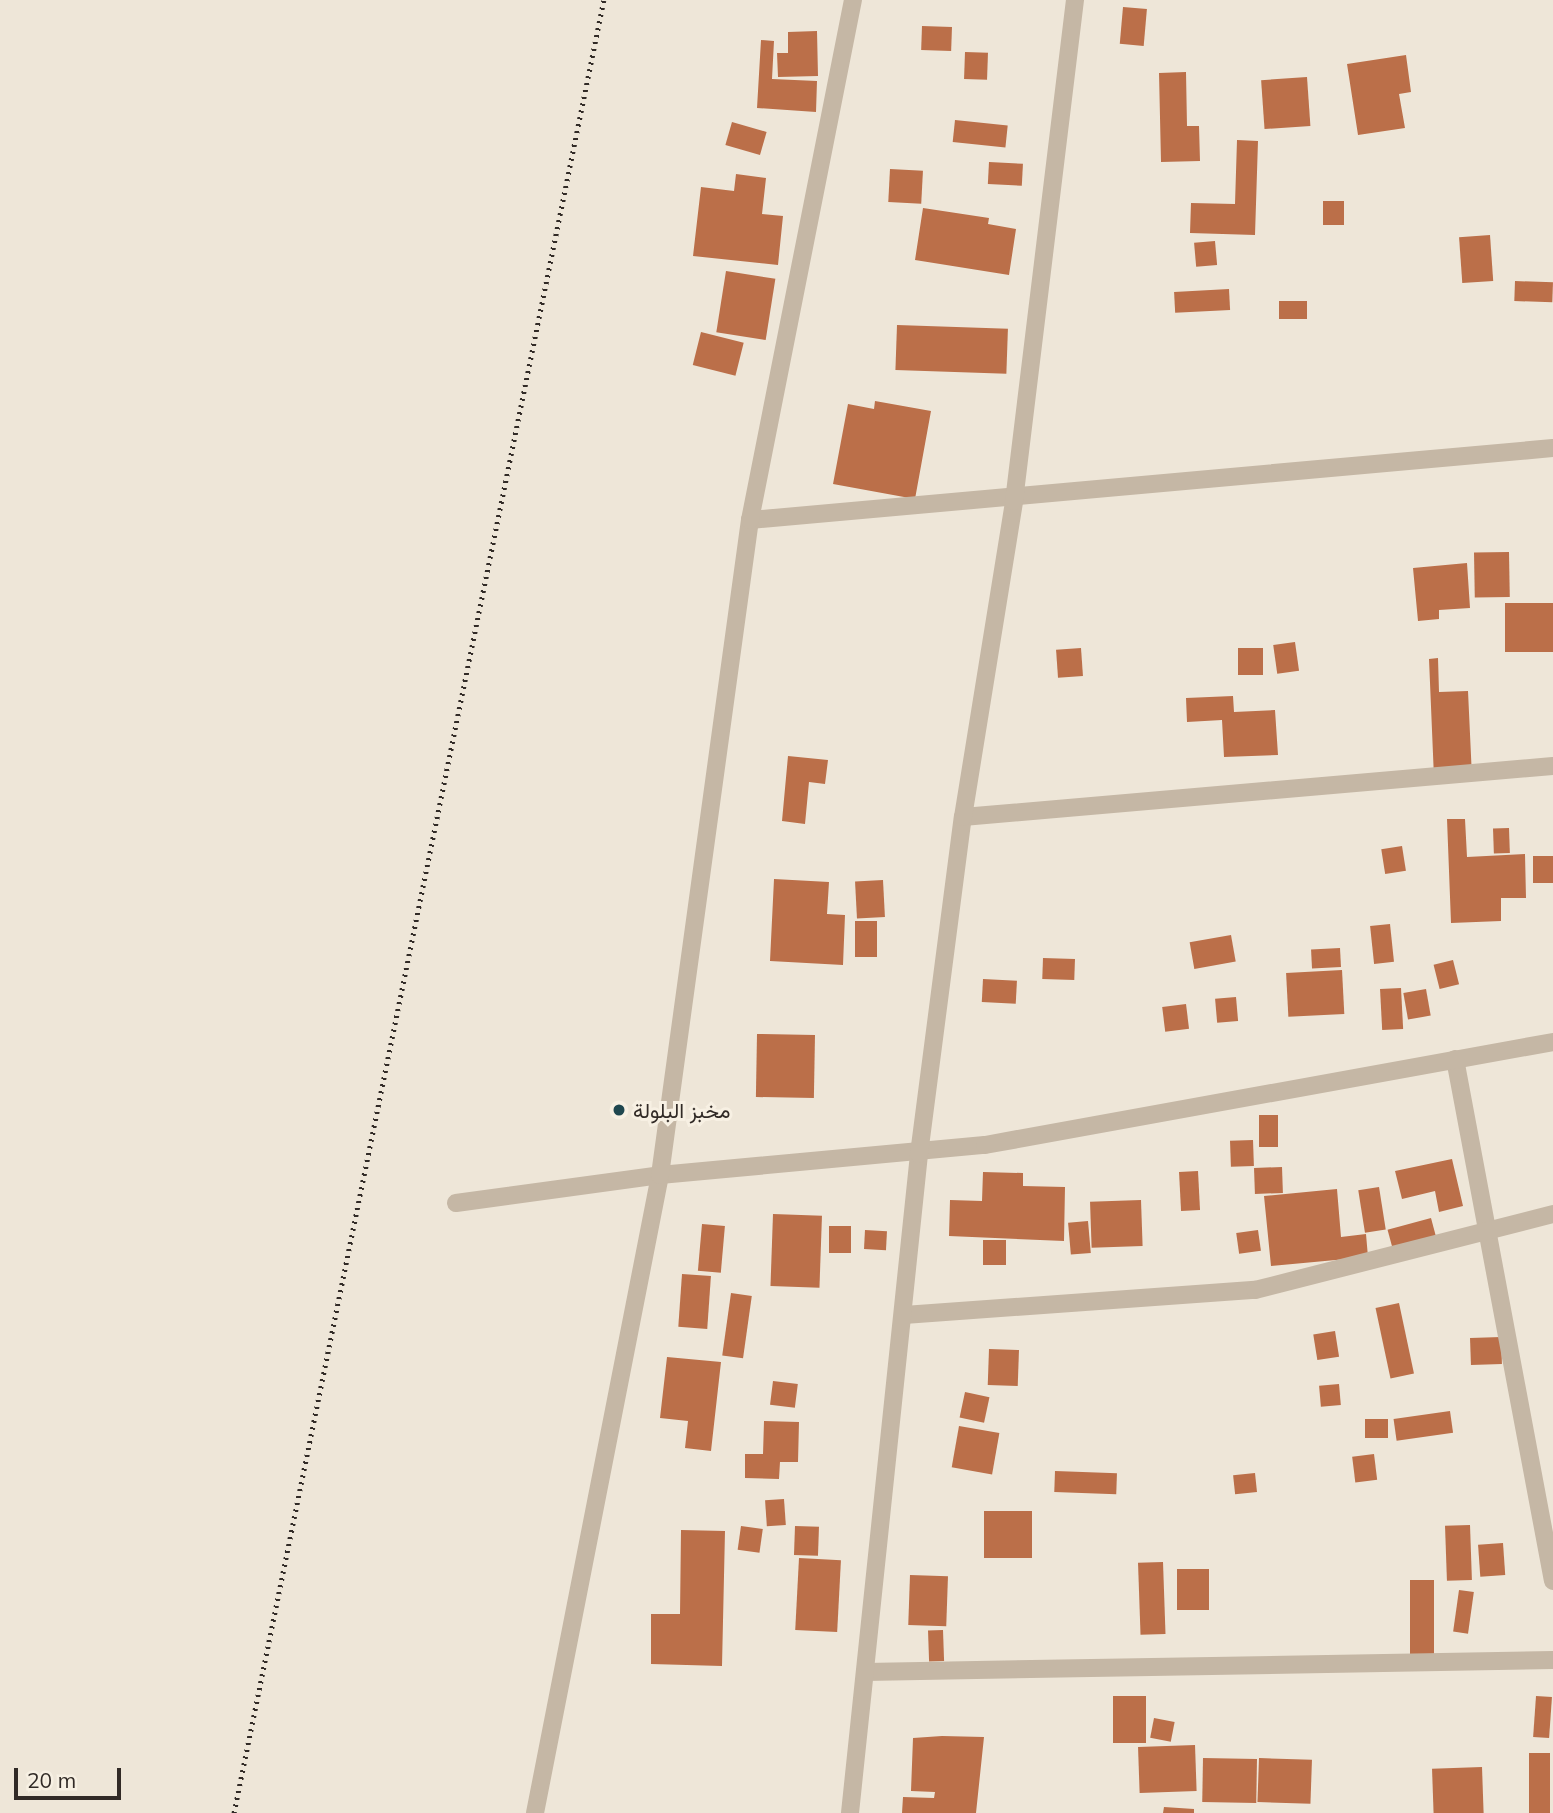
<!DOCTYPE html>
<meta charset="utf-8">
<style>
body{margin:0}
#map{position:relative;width:1553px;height:1813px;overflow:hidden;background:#eee6d8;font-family:Mulish,Vazirmatn,sans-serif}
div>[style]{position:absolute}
.building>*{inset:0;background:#bb6f49;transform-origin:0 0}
.minor>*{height:18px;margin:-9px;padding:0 9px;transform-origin:9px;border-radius:9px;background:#c5b7a5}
.rail>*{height:5px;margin-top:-2.5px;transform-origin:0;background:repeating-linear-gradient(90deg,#312a26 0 2px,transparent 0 7px)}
.dots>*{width:19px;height:19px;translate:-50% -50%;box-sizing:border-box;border:4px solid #f7f0e3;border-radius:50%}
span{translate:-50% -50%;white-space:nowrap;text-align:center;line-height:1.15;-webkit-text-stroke:6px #f7f0e3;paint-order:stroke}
.poi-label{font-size:21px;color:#312a26}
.left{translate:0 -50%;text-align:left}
.scale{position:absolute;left:14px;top:1768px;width:107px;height:32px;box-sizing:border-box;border:4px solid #312a26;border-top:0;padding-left:9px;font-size:21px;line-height:24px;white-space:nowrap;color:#312a26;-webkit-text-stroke:5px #f7f0e3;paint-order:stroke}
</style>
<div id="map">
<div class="building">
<div style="left:1123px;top:7px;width:24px;height:37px;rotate:5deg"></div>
<div style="left:922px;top:26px;width:30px;height:24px;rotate:2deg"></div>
<div style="clip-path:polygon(817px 31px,818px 76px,778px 77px,777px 53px,788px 53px,788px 32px)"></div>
<div style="clip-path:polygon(761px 40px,774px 41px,772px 79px,817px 81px,816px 112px,757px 108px)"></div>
<div style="left:965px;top:52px;width:23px;height:27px;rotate:2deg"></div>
<div style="clip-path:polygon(1406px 55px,1411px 92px,1399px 94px,1405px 128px,1358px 135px,1347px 64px)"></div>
<div style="clip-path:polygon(1186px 72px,1187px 126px,1199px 126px,1200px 161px,1161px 162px,1159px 73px)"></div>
<div style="left:1307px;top:77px;width:49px;height:46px;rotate:86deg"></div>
<div style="left:955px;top:120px;width:53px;height:22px;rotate:6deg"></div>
<div style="left:732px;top:122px;width:36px;height:24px;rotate:16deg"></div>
<div style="clip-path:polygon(1237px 140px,1258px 141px,1255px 235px,1190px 233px,1191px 203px,1235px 204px)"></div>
<div style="left:989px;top:162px;width:34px;height:22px;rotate:3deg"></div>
<div style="left:890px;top:169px;width:33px;height:33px;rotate:3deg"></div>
<div style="clip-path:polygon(736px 174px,766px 178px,762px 214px,783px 216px,778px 265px,693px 256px,701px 187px,734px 191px)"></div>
<div style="left:1323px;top:201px;width:21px;height:24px"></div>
<div style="clip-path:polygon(923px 208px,989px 218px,988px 224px,1016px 229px,1009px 275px,915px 260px)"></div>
<div style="left:1490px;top:235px;width:46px;height:31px;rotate:86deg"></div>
<div style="left:1215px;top:241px;width:24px;height:21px;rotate:85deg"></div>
<div style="left:726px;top:271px;width:50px;height:62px;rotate:9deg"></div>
<div style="left:1515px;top:281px;width:38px;height:20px;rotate:2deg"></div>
<div style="left:1229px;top:289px;width:21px;height:55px;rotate:87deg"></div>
<div style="left:1279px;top:301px;width:28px;height:18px"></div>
<div style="left:897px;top:325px;width:111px;height:45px;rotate:2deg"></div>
<div style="left:701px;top:332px;width:44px;height:34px;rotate:14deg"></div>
<div style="clip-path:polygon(875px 401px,931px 411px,915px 499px,833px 484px,848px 404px,874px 409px)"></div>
<div style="left:1509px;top:552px;width:45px;height:35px;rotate:89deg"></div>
<div style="clip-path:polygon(1467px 563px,1470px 608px,1439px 610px,1439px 619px,1418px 621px,1413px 568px)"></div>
<div style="left:1553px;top:603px;width:49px;height:48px;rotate:90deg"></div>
<div style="left:1295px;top:642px;width:29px;height:22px;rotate:82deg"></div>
<div style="left:1081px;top:648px;width:28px;height:25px;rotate:86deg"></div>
<div style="left:1238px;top:648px;width:25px;height:27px"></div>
<div style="clip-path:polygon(1438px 658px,1439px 692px,1468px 691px,1472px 777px,1434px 778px,1429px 659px)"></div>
<div style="clip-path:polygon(1233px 696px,1234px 712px,1275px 710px,1278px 755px,1224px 757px,1222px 720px,1187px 722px,1186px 698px)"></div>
<div style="clip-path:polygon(788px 756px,828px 760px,825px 784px,809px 782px,805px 824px,782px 821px)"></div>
<div style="clip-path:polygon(1447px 819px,1465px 819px,1467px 857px,1525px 854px,1526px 898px,1501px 898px,1501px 921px,1451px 923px)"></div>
<div style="left:1509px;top:828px;width:25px;height:16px;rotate:88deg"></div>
<div style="left:1402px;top:846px;width:25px;height:21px;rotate:81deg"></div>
<div style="left:1553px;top:856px;width:27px;height:20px;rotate:90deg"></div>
<div style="clip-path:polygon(774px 879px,829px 882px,827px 914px,845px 915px,843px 965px,770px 961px)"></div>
<div style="left:883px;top:880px;width:37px;height:28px;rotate:87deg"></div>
<div style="left:855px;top:921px;width:22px;height:36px"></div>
<div style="left:1390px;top:924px;width:38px;height:20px;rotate:84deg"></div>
<div style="left:1231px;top:935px;width:27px;height:42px;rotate:80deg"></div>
<div style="left:1340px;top:948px;width:19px;height:29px;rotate:87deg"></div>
<div style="left:1043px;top:958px;width:32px;height:21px;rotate:2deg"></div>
<div style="left:1453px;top:960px;width:25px;height:20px;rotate:76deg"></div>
<div style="left:1342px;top:970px;width:44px;height:56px;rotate:87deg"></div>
<div style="left:983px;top:979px;width:34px;height:23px;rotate:3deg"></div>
<div style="left:1401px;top:988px;width:41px;height:21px;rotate:87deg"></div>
<div style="left:1426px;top:989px;width:27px;height:23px;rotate:80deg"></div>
<div style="left:1236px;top:997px;width:24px;height:21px;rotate:85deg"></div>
<div style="left:1186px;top:1004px;width:25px;height:24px;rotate:83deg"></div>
<div style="left:757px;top:1034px;width:58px;height:63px;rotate:1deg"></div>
<div style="left:1259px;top:1115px;width:19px;height:32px"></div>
<div style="left:1253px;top:1140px;width:26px;height:23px;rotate:88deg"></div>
<div style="clip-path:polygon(1452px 1159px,1463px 1206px,1439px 1212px,1435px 1191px,1402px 1199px,1395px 1171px)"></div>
<div style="left:1282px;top:1167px;width:26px;height:28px;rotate:88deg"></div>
<div style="left:1198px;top:1171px;width:39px;height:19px;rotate:87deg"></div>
<div style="clip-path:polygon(983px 1172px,1023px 1173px,1023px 1186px,1065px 1187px,1064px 1241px,949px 1236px,950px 1200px,982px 1201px)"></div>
<div style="left:1379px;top:1187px;width:43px;height:21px;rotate:81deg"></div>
<div style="clip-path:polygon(1337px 1189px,1341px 1237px,1366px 1234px,1368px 1257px,1271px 1266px,1264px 1196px)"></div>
<div style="left:1141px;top:1200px;width:46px;height:51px;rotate:88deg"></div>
<div style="left:773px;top:1214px;width:49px;height:72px;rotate:2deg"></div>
<div style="left:1431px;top:1218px;width:23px;height:45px;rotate:75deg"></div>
<div style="left:1088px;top:1221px;width:32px;height:20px;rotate:85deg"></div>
<div style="left:702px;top:1224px;width:23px;height:47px;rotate:5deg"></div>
<div style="left:829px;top:1226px;width:22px;height:27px"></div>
<div style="left:865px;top:1230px;width:22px;height:19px;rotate:3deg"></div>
<div style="left:1258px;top:1230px;width:21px;height:22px;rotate:82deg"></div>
<div style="left:983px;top:1240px;width:23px;height:25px"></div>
<div style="left:682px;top:1274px;width:29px;height:53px;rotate:4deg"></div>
<div style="left:731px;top:1293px;width:21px;height:63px;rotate:8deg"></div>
<div style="left:1399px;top:1303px;width:72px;height:24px;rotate:78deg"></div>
<div style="left:1335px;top:1331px;width:26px;height:22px;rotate:81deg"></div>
<div style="left:1501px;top:1337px;width:27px;height:31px;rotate:88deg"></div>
<div style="left:989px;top:1349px;width:30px;height:36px;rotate:2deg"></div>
<div style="clip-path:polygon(667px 1357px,721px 1362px,711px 1451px,685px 1448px,688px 1421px,660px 1418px)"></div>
<div style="left:773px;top:1381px;width:25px;height:24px;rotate:7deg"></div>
<div style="left:1339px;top:1384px;width:21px;height:20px;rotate:85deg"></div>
<div style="left:965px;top:1392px;width:25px;height:26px;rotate:12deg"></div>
<div style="left:1450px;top:1411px;width:22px;height:57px;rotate:82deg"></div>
<div style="left:1365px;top:1419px;width:23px;height:19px"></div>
<div style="clip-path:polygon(764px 1421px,799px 1422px,798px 1462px,780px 1462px,779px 1479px,745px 1478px,745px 1454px,763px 1454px)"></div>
<div style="left:959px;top:1426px;width:41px;height:42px;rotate:10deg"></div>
<div style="left:1374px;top:1454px;width:26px;height:22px;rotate:83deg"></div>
<div style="left:1055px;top:1471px;width:62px;height:21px;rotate:2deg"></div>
<div style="left:1255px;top:1473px;width:19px;height:22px;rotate:84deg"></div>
<div style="left:784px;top:1499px;width:26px;height:19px;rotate:86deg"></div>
<div style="left:984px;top:1511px;width:48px;height:47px"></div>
<div style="left:1470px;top:1525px;width:55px;height:25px;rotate:88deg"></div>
<div style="left:741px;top:1526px;width:22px;height:24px;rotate:8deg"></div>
<div style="left:795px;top:1526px;width:24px;height:29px;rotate:2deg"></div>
<div style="clip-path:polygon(681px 1530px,725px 1531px,722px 1666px,651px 1664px,651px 1614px,680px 1614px)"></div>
<div style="left:1503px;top:1543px;width:32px;height:25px;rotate:86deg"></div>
<div style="left:799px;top:1558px;width:42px;height:72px;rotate:3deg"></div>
<div style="left:1163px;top:1562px;width:72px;height:25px;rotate:88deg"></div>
<div style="left:1177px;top:1569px;width:32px;height:41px"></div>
<div style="left:910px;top:1575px;width:38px;height:50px;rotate:2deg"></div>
<div style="left:1410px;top:1580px;width:24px;height:76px"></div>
<div style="left:1459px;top:1590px;width:15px;height:42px;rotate:8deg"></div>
<div style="left:943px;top:1630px;width:31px;height:15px;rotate:88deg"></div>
<div style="left:1113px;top:1696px;width:33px;height:47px"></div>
<div style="left:1536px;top:1696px;width:16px;height:41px;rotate:4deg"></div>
<div style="left:1154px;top:1718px;width:21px;height:20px;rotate:11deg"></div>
<div style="clip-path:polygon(942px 1736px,984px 1737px,976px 1813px,902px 1813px,903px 1797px,934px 1798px,935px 1792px,911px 1791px,913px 1738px)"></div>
<div style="left:1195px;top:1745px;width:46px;height:57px;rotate:88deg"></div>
<div style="left:1529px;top:1753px;width:21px;height:60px"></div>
<div style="left:1203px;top:1758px;width:54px;height:44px;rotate:1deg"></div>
<div style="left:1259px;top:1758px;width:53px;height:44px;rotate:2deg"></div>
<div style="left:1482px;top:1767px;width:46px;height:50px;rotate:88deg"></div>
<div style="clip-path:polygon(1164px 1807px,1194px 1809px,1194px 1813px,1163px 1813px)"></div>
</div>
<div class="minor">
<div style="left:750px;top:520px;width:806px;rotate:-5.12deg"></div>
<div style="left:963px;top:817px;width:592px;rotate:-4.94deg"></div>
<div style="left:1455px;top:1059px;width:531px;rotate:79.37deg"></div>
<div style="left:456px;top:1203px;width:206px;rotate:-7.8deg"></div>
<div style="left:660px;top:1175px;width:326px;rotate:-5.3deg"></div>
<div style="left:985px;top:1145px;width:577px;rotate:-10.28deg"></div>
<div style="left:904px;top:1315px;width:352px;rotate:-4.1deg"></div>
<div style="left:1255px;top:1290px;width:308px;rotate:-14.3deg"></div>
<div style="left:865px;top:1672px;width:688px;rotate:-1deg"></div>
<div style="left:535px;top:1813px;width:650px;rotate:-78.91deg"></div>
<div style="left:660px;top:1175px;width:661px;rotate:-82.18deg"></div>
<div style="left:750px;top:520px;width:530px;rotate:-78.8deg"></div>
<div style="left:850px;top:1813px;width:663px;rotate:-84.02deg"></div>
<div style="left:919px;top:1154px;width:340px;rotate:-82.6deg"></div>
<div style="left:963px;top:817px;width:320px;rotate:-80.8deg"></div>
<div style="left:1014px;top:501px;width:505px;rotate:-83.06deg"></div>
</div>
<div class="rail">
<div style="left:234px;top:1813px;width:1850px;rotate:-78.47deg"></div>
</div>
<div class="dots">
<div style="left:619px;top:1110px;background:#1f474f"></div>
</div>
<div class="poi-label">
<span class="left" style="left:633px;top:1110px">مخبز البلولة</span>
</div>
<div class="scale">20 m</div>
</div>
